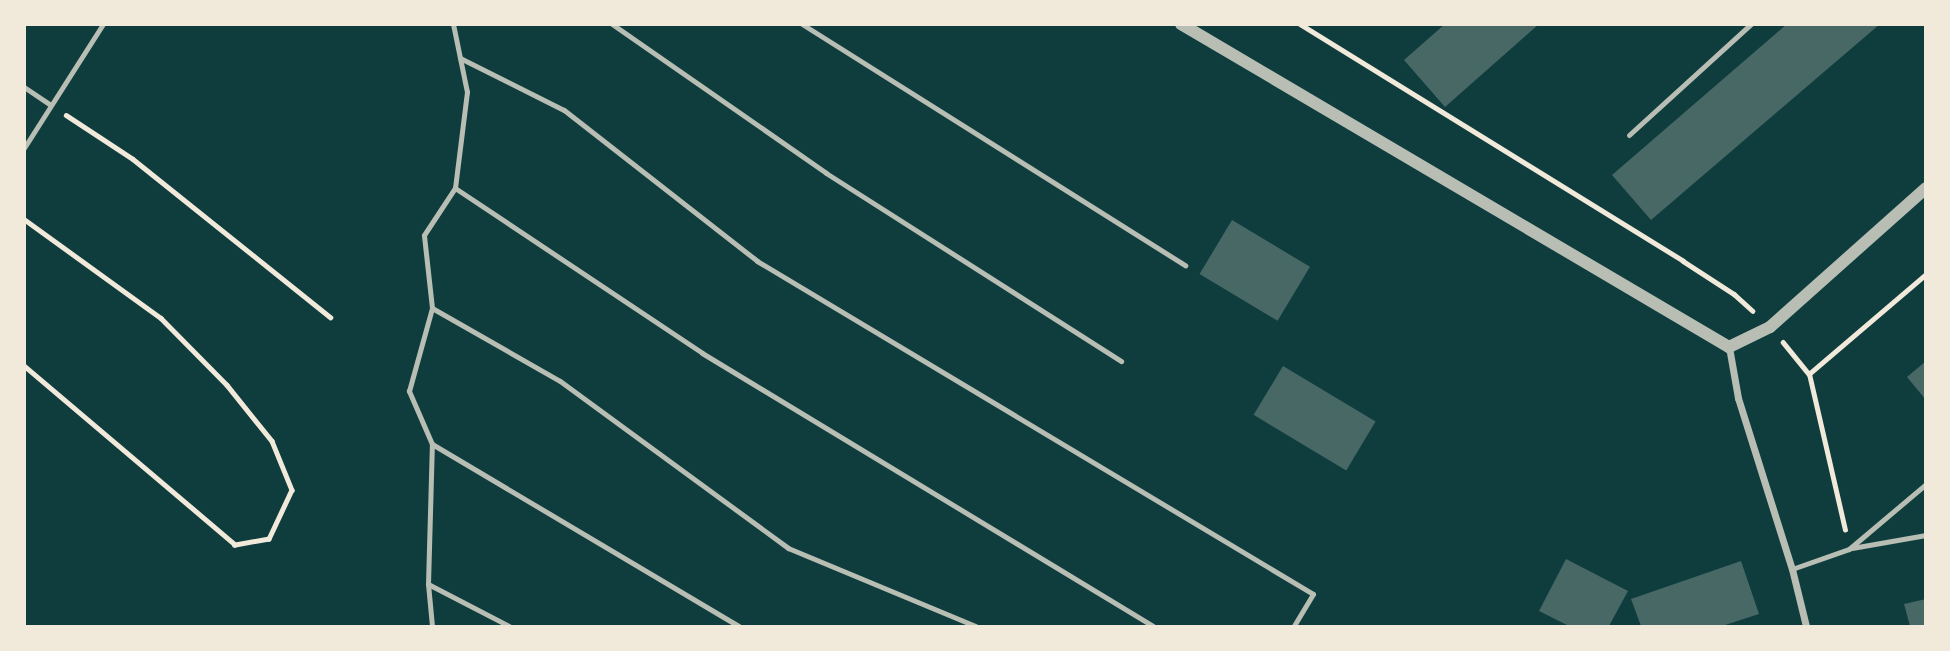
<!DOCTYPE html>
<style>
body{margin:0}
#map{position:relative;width:1950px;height:651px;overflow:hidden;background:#0f3d3e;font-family:"Fira Sans Condensed",sans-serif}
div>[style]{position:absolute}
.building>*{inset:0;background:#486865;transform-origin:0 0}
.path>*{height:4.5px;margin:-2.25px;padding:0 2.25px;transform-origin:2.25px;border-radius:2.25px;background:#f1e9da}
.service>*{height:5px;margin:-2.5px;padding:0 2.5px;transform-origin:2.5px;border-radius:2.5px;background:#b8beb3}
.minor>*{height:7px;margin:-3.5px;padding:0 3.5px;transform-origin:3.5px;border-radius:3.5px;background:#b8beb3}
.tertiary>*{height:12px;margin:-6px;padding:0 6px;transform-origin:6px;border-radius:6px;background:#b8beb3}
span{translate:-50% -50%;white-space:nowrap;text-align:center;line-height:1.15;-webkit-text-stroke:5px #f1e9da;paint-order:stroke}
.frame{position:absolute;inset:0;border:26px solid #f1e9da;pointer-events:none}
</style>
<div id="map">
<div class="building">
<div style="clip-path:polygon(1445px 24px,1539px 24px,1445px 107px,1404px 60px)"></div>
<div style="clip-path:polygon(1787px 24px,1880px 24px,1651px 220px,1612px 175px)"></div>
<div style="left:1232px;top:220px;width:91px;height:63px;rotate:31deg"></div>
<div style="clip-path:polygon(1926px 361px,1926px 400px,1907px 377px)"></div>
<div style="left:1283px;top:366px;width:108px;height:57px;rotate:31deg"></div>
<div style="clip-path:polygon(1566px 559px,1628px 591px,1609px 626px,1569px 626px,1539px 611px)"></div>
<div style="clip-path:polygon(1741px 561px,1759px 614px,1722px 626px,1641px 626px,1631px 599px)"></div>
<div style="clip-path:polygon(1926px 599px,1926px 626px,1910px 626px,1904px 604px)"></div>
</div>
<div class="path">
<div style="left:1300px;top:24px;width:450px;rotate:31.7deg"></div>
<div style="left:1683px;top:261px;width:61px;rotate:32.9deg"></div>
<div style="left:1734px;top:294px;width:25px;rotate:42deg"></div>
<div style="left:66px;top:115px;width:80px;rotate:33.3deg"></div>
<div style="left:133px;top:159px;width:253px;rotate:38.7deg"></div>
<div style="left:24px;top:219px;width:169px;rotate:35.9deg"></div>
<div style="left:161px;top:318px;width:94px;rotate:45.4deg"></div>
<div style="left:227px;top:385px;width:72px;rotate:51.2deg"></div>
<div style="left:272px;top:441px;width:53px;rotate:67.8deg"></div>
<div style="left:292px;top:490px;width:54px;rotate:115.1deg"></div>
<div style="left:269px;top:539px;width:35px;rotate:170deg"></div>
<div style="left:235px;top:545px;width:277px;rotate:-139.7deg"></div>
<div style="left:1783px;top:342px;width:41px;rotate:50.9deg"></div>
<div style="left:1845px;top:530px;width:160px;rotate:-103deg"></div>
<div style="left:1809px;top:374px;width:154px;rotate:-40.5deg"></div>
</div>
<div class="service">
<div style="left:612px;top:24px;width:261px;rotate:34.8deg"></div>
<div style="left:826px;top:173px;width:350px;rotate:32.5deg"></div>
<div style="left:802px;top:24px;width:453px;rotate:32.2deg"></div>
<div style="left:460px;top:58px;width:116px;rotate:26.6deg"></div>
<div style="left:564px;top:110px;width:245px;rotate:38deg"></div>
<div style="left:757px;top:261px;width:648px;rotate:30.92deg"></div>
<div style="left:1313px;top:594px;width:37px;rotate:121deg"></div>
<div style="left:24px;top:87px;width:32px;rotate:34deg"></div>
<div style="left:1629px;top:135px;width:165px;rotate:-42.3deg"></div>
<div style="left:24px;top:148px;width:147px;rotate:-57.5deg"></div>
<div style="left:455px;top:188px;width:297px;rotate:33.7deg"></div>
<div style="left:702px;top:353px;width:527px;rotate:31.19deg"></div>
<div style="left:432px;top:308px;width:147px;rotate:29.7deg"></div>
<div style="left:560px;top:381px;width:283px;rotate:36.2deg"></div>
<div style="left:788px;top:548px;width:203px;rotate:22.6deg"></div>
<div style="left:432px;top:444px;width:357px;rotate:30.7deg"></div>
<div style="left:1852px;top:548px;width:75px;rotate:-10deg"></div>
<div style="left:1792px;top:569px;width:60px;rotate:-19.3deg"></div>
<div style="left:1849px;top:549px;width:101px;rotate:-40.2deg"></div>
<div style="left:428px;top:584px;width:91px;rotate:27.4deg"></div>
<div style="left:432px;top:626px;width:42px;rotate:-95.4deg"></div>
<div style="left:428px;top:584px;width:140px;rotate:-88.4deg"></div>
<div style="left:432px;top:444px;width:58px;rotate:-113.5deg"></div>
<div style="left:409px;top:391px;width:86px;rotate:-74.5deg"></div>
<div style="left:432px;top:308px;width:73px;rotate:-96.3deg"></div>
<div style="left:424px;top:235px;width:56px;rotate:-56.6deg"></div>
<div style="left:455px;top:188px;width:97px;rotate:-82.9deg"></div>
<div style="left:467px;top:92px;width:69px;rotate:-101.6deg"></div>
</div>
<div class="minor">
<div style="left:1729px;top:347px;width:52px;rotate:80deg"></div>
<div style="left:1738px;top:398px;width:179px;rotate:72.5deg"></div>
<div style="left:1792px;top:569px;width:59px;rotate:76.2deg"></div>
</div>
<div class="tertiary">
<div style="left:1181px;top:24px;width:636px;rotate:30.52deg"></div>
<div style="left:1729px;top:347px;width:46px;rotate:-26deg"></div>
<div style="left:1770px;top:327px;width:209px;rotate:-41.7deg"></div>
</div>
<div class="frame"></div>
</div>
